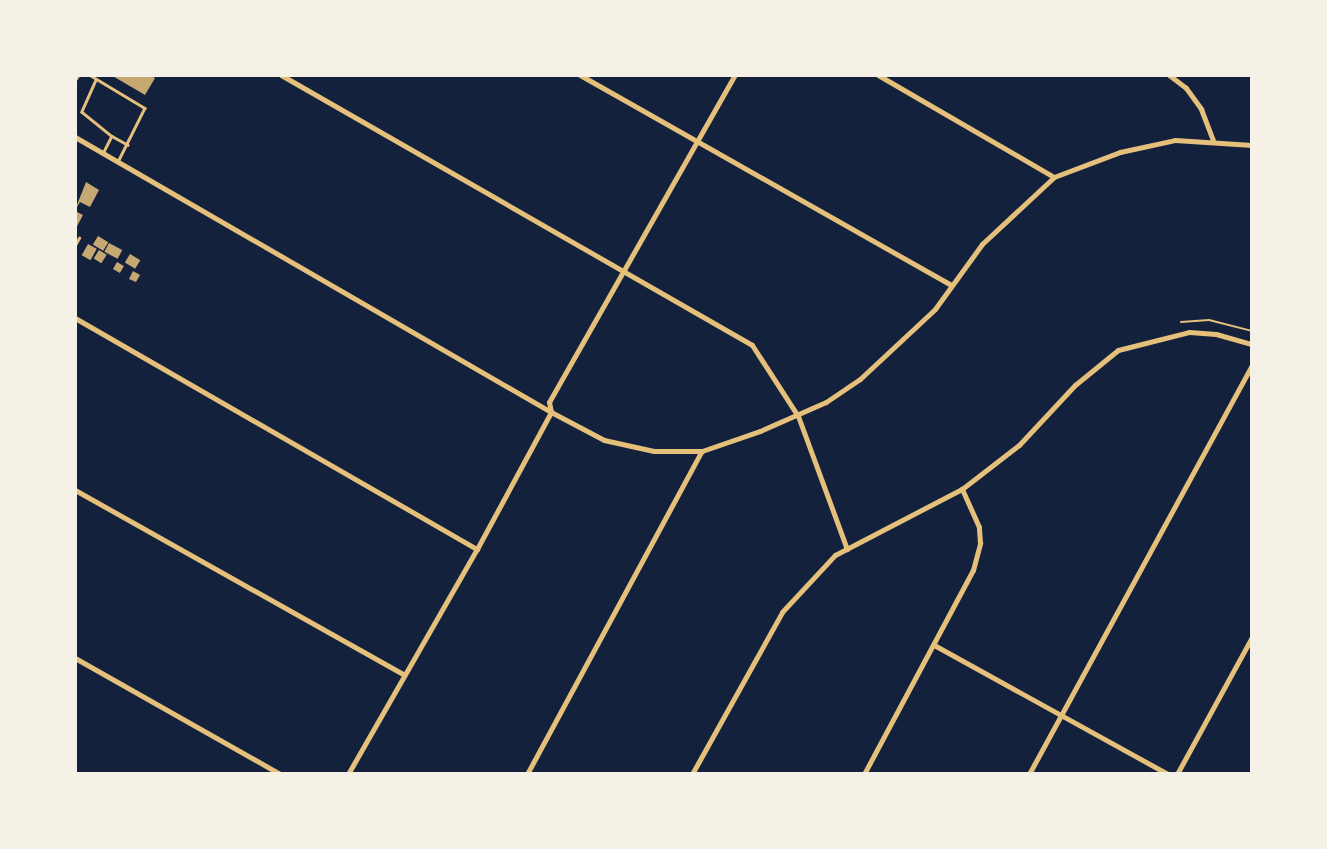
<!DOCTYPE html>
<style>
body{margin:0}
#map{position:relative;width:1327px;height:849px;overflow:hidden;background:#14213d;font-family:"Times New Roman",serif}
div>[style]{position:absolute}
.building>*{inset:0;background:#c6a872;transform-origin:0 0}
.path>*{height:2px;margin:-1px;padding:0 1px;transform-origin:1px;border-radius:1px;background:#e5c07b}
.service>*{height:2.5px;margin:-1.25px;padding:0 1.25px;transform-origin:1.25px;border-radius:1.25px;background:#e5c07b}
.minor>*{height:5px;margin:-2.5px;padding:0 2.5px;transform-origin:2.5px;border-radius:2.5px;background:#e5c07b}
.secondary>*{height:8px;margin:-4px;padding:0 4px;transform-origin:4px;border-radius:4px;background:#e5c07b}
span{translate:-50% -50%;white-space:nowrap;text-align:center;line-height:1.15;-webkit-text-stroke:7px #f6f1e7;paint-order:stroke}
.frame{position:absolute;inset:0;border:77px solid #f6f1e7;pointer-events:none}
</style>
<div id="map">
<div class="building">
<div style="clip-path:polygon(111px 75px,150px 75px,155px 78px,145px 95px)"></div>
<div style="clip-path:polygon(86px 182px,99px 190px,90px 207px,80px 202px,75px 210px)"></div>
<div style="clip-path:polygon(75px 211px,83px 215px,75px 230px)"></div>
<div style="left:98px;top:236px;width:12px;height:10px;rotate:31deg"></div>
<div style="left:109px;top:243px;width:15px;height:10px;rotate:28deg"></div>
<div style="left:88px;top:244px;width:10px;height:13px;rotate:29deg"></div>
<div style="left:99px;top:250px;width:9px;height:10px;rotate:32deg"></div>
<div style="left:130px;top:254px;width:12px;height:10px;rotate:31deg"></div>
<div style="left:117px;top:262px;width:8px;height:8px;rotate:30deg"></div>
<div style="clip-path:polygon(133px 271px,140px 275px,136px 282px,129px 279px)"></div>
</div>
<div class="path">
<div style="left:1181px;top:322px;width:28px;rotate:-4deg"></div>
<div style="left:1209px;top:320px;width:44px;rotate:14.3deg"></div>
</div>
<div class="service">
<div style="left:90px;top:75px;width:64px;rotate:31deg"></div>
<div style="left:145px;top:108px;width:60px;rotate:116.6deg"></div>
<div style="left:96px;top:80px;width:35px;rotate:114deg"></div>
<div style="left:82px;top:112px;width:38px;rotate:39deg"></div>
<div style="left:112px;top:136px;width:20px;rotate:117deg"></div>
<div style="left:112px;top:136px;width:18px;rotate:29deg"></div>
<div style="left:75px;top:245px;width:8px;rotate:-60deg"></div>
</div>
<div class="minor">
<div style="left:281px;top:75px;width:543px;rotate:29.82deg"></div>
<div style="left:752px;top:345px;width:85px;rotate:57.1deg"></div>
<div style="left:798px;top:416px;width:142px;rotate:69.8deg"></div>
<div style="left:580px;top:75px;width:425px;rotate:29.5deg"></div>
<div style="left:878px;top:75px;width:203px;rotate:30.1deg"></div>
<div style="left:1169px;top:75px;width:21px;rotate:37deg"></div>
<div style="left:1186px;top:88px;width:26px;rotate:54deg"></div>
<div style="left:1201px;top:109px;width:33px;rotate:69deg"></div>
<div style="left:75px;top:137px;width:550px;rotate:30.02deg"></div>
<div style="left:551px;top:412px;width:60px;rotate:27.8deg"></div>
<div style="left:604px;top:440px;width:51px;rotate:12.4deg"></div>
<div style="left:654px;top:451px;width:48px"></div>
<div style="left:702px;top:451px;width:61px;rotate:-19deg"></div>
<div style="left:760px;top:431px;width:72px;rotate:-23.7deg"></div>
<div style="left:826px;top:402px;width:41px;rotate:-34.1deg"></div>
<div style="left:860px;top:379px;width:103px;rotate:-43deg"></div>
<div style="left:935px;top:309px;width:80px;rotate:-54.1deg"></div>
<div style="left:982px;top:244px;width:98px;rotate:-42.9deg"></div>
<div style="left:1054px;top:177px;width:71px;rotate:-20.7deg"></div>
<div style="left:1120px;top:152px;width:56px;rotate:-12.3deg"></div>
<div style="left:1175px;top:140px;width:77px;rotate:3.7deg"></div>
<div style="left:75px;top:318px;width:464px;rotate:29.9deg"></div>
<div style="left:75px;top:490px;width:376px;rotate:29.3deg"></div>
<div style="left:934px;top:645px;width:267px;rotate:28.9deg"></div>
<div style="left:75px;top:658px;width:236px;rotate:29.5deg"></div>
<div style="left:348px;top:774px;width:259px;rotate:-60.2deg"></div>
<div style="left:477px;top:549px;width:156px;rotate:-61.6deg"></div>
<div style="left:551px;top:412px;width:10px;rotate:-101deg"></div>
<div style="left:549px;top:402px;width:376px;rotate:-60.4deg"></div>
<div style="left:527px;top:774px;width:367px;rotate:-61.6deg"></div>
<div style="left:692px;top:774px;width:185px;rotate:-60.9deg"></div>
<div style="left:782px;top:612px;width:78px;rotate:-47.1deg"></div>
<div style="left:835px;top:555px;width:143px;rotate:-27.5deg"></div>
<div style="left:962px;top:489px;width:72px;rotate:-37.7deg"></div>
<div style="left:1019px;top:445px;width:82px;rotate:-47deg"></div>
<div style="left:1075px;top:385px;width:55px;rotate:-39.1deg"></div>
<div style="left:1118px;top:350px;width:73px;rotate:-14.2deg"></div>
<div style="left:1189px;top:332px;width:27px;rotate:4deg"></div>
<div style="left:1216px;top:334px;width:37px;rotate:16deg"></div>
<div style="left:864px;top:774px;width:231px;rotate:-61.9deg"></div>
<div style="left:973px;top:570px;width:28px;rotate:-75deg"></div>
<div style="left:980px;top:543px;width:16px;rotate:-94deg"></div>
<div style="left:979px;top:527px;width:42px;rotate:-114.1deg"></div>
<div style="left:1029px;top:774px;width:466px;rotate:-61.4deg"></div>
<div style="left:1177px;top:774px;width:156px;rotate:-61.3deg"></div>
</div>
<div class="secondary">
<div style="left:75px;top:77px;width:2px;rotate:-63deg"></div>
</div>
<div class="frame"></div>
</div>
